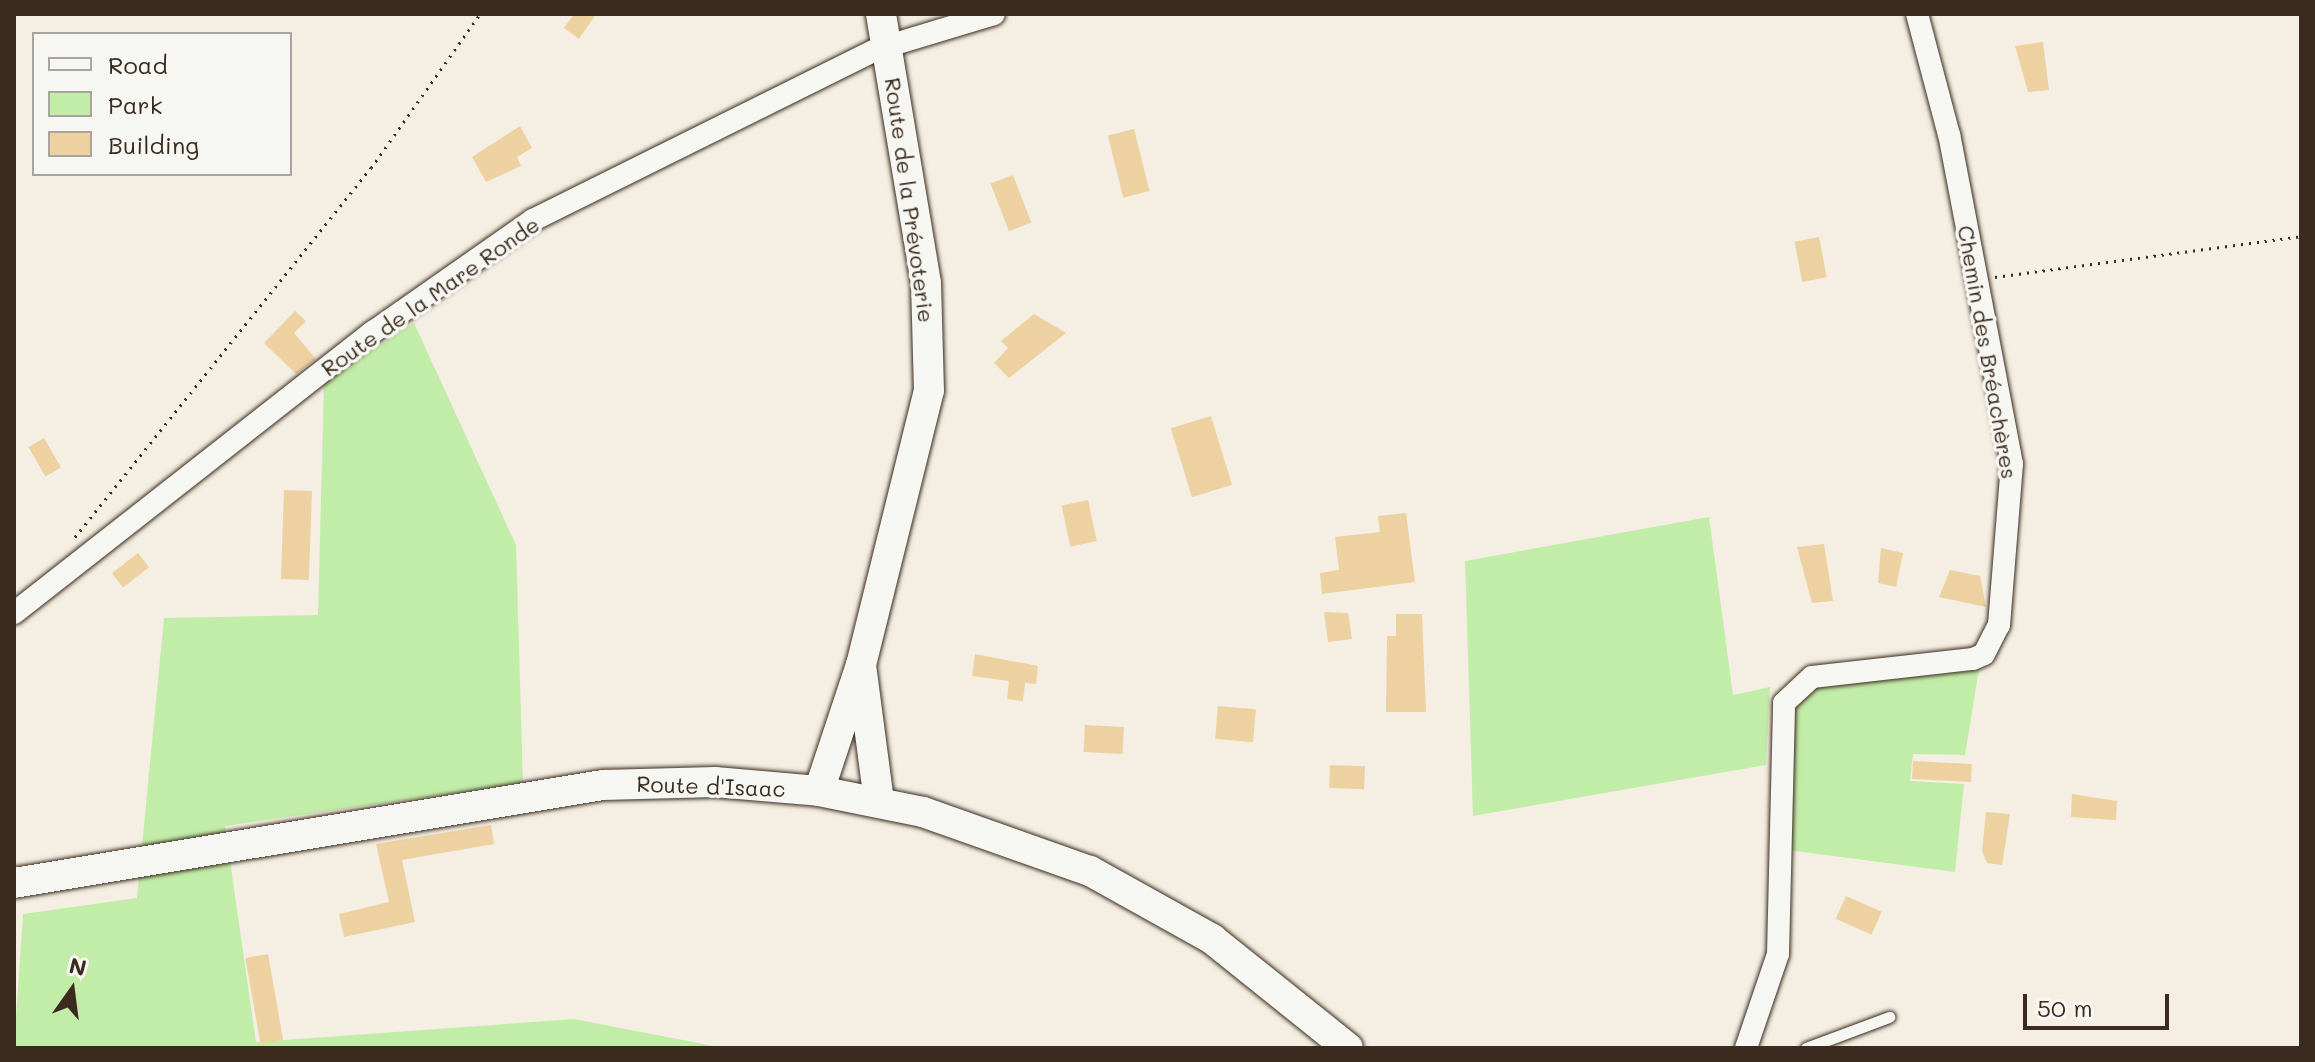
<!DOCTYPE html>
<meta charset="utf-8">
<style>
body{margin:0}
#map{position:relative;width:2315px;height:1062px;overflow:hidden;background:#f4efe2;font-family:Mali,sans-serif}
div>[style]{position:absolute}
.green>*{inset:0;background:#c2eda9}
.building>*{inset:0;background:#edd1a1;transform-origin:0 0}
.path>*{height:3px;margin-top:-1.5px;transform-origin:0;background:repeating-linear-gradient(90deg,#3b2a1e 0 2px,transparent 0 8px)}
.roads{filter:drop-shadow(0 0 2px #3b2a1e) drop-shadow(0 0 2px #3b2a1e)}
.lane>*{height:11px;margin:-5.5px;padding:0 5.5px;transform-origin:5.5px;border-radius:5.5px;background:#f6f6f2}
.street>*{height:22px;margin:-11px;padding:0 11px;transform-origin:11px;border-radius:11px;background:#f6f6f2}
.secondary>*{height:30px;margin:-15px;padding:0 15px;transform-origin:15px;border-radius:15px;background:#f6f6f2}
span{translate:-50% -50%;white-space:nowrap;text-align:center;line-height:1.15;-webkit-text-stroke:7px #f6f6f2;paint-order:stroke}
.street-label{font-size:22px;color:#3b2a1e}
.frame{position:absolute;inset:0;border:16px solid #3b2a1e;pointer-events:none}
.legend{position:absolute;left:32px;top:32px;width:260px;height:144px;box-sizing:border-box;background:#f6f6f2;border:2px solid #aba49d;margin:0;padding:10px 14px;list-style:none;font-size:24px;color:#3b2a1e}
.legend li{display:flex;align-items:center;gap:16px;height:40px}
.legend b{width:40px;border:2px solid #aba49d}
.north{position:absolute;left:32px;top:950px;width:80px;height:80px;-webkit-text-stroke:6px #f6f6f2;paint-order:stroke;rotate:14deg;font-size:22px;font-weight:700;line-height:32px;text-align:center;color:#3b2a1e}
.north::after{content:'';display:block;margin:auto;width:28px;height:36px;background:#3b2a1e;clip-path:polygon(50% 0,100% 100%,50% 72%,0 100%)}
.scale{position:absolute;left:2023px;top:994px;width:146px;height:36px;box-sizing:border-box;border:4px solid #3b2a1e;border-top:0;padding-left:10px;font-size:24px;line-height:28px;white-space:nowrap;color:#3b2a1e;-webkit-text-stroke:6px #f6f6f2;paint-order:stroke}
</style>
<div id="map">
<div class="green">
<div style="clip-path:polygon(414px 323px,516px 545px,523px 783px,225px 826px,256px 1042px,574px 1019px,724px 1048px,14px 1048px,23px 914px,137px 898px,164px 618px,318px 615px,324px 382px)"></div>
<div style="clip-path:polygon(1709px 517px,1733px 695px,1770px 687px,1766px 765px,1473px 816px,1465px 561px)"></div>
<div style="clip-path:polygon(1980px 663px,1965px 755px,1913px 754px,1910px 781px,1964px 784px,1955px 872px,1788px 850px,1792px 703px,1808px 687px)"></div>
</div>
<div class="building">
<div style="clip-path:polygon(574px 14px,596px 14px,579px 39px,564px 28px)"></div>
<div style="clip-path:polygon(2043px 42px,2049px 90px,2028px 92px,2015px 46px)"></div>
<div style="clip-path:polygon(520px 126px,532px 148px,517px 157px,521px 166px,486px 182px,472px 157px)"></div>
<div style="left:1134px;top:129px;width:64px;height:27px;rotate:76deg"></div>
<div style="left:1013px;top:175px;width:51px;height:24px;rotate:69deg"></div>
<div style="left:1819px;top:237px;width:41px;height:25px;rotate:79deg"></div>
<div style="clip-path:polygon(295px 311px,306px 321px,294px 333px,316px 359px,296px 374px,264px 343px)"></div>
<div style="clip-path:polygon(1034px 314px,1066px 333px,1009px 378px,994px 363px,1008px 348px,1001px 341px)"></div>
<div style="left:1211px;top:416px;width:72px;height:42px;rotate:73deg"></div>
<div style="left:44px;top:438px;width:34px;height:18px;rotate:60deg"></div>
<div style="left:284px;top:490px;width:28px;height:89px;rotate:2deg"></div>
<div style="left:1088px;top:500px;width:42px;height:27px;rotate:78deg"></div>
<div style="clip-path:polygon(1406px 513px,1415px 582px,1322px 594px,1320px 573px,1339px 570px,1335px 537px,1380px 532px,1378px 516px)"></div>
<div style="clip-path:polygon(1824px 544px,1833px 601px,1812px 603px,1797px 547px)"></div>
<div style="clip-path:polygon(1881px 548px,1903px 553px,1896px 587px,1878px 583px)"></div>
<div style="left:138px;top:553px;width:18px;height:33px;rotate:52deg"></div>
<div style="clip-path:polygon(1950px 570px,1980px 576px,1986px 607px,1939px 597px)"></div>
<div style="clip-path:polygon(1324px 612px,1348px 613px,1352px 639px,1328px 642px)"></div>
<div style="clip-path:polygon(1396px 614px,1422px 614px,1426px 712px,1386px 712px,1387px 636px,1396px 636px)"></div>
<div style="clip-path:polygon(975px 654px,1038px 666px,1036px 684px,1025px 683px,1023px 701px,1007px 699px,1009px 681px,972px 676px)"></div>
<div style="left:1218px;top:706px;width:38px;height:33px;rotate:5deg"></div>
<div style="left:1085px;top:725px;width:39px;height:27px;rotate:3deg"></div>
<div style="left:1913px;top:761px;width:59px;height:18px;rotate:3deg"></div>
<div style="left:1330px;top:765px;width:35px;height:23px;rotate:2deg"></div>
<div style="clip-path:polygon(2072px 794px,2117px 801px,2116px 820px,2071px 817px)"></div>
<div style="clip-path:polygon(1986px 812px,2010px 814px,2002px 865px,1987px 863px,1982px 851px)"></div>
<div style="clip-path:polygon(491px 825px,494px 844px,402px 860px,415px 922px,344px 937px,339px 914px,389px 902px,376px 844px)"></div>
<div style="left:1846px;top:896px;width:39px;height:25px;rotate:24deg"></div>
<div style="left:268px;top:954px;width:87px;height:23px;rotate:80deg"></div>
</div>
<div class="path">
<div style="left:1995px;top:277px;width:309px;rotate:-7.6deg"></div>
<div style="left:75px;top:537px;width:473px;rotate:-51.3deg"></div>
<div style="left:371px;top:168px;width:189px;rotate:-54.7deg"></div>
</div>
<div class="roads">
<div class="lane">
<div style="left:1806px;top:1048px;width:89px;rotate:-20.5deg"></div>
</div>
<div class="street">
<div style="left:14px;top:613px;width:456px;rotate:-38.1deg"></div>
<div style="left:373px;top:332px;width:195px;rotate:-35deg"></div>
<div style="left:533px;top:220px;width:385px;rotate:-26.4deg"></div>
<div style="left:878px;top:49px;width:121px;rotate:-16.8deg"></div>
<div style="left:1746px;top:1048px;width:99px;rotate:-71.2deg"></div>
<div style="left:1778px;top:954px;width:251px;rotate:-88.6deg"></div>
<div style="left:1784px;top:703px;width:38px;rotate:-43deg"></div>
<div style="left:1812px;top:677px;width:162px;rotate:-6.4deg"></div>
<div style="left:1973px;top:659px;width:12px;rotate:-24deg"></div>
<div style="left:1984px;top:654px;width:33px;rotate:-63deg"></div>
<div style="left:1999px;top:625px;width:162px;rotate:-85.4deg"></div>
<div style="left:2012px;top:464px;width:335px;rotate:-100.8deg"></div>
<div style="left:1949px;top:135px;width:125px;rotate:-104.8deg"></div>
</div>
<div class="secondary">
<div style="left:861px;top:665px;width:137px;rotate:82.5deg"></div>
<div style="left:819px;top:791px;width:133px;rotate:-71.6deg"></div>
<div style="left:861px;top:665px;width:282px;rotate:-76.1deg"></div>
<div style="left:929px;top:391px;width:108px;rotate:-91.6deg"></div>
<div style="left:926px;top:283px;width:273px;rotate:-99.5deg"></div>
<div style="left:14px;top:883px;width:597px;rotate:-9.45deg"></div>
<div style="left:603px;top:785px;width:112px;rotate:-1.5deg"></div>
<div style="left:715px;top:782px;width:104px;rotate:4.9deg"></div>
<div style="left:819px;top:791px;width:106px;rotate:11.4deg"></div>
<div style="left:923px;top:812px;width:177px;rotate:19.5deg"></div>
<div style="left:1090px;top:871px;width:140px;rotate:29.1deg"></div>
<div style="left:1212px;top:939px;width:174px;rotate:38.7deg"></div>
</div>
</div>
<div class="street-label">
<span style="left:910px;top:200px;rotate:82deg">Route de la Prévoterie</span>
<span style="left:430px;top:296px;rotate:-35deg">Route de la Mare Ronde</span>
<span style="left:1988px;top:352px;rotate:80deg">Chemin des Bréachères</span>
<span style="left:711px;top:786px;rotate:2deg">Route d'Isaac</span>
</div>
<div class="frame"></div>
<ul class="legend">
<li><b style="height:10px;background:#f6f6f2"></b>Road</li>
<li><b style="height:22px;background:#c2eda9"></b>Park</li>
<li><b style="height:22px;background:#edd1a1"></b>Building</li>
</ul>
<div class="north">N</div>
<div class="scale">50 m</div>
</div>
